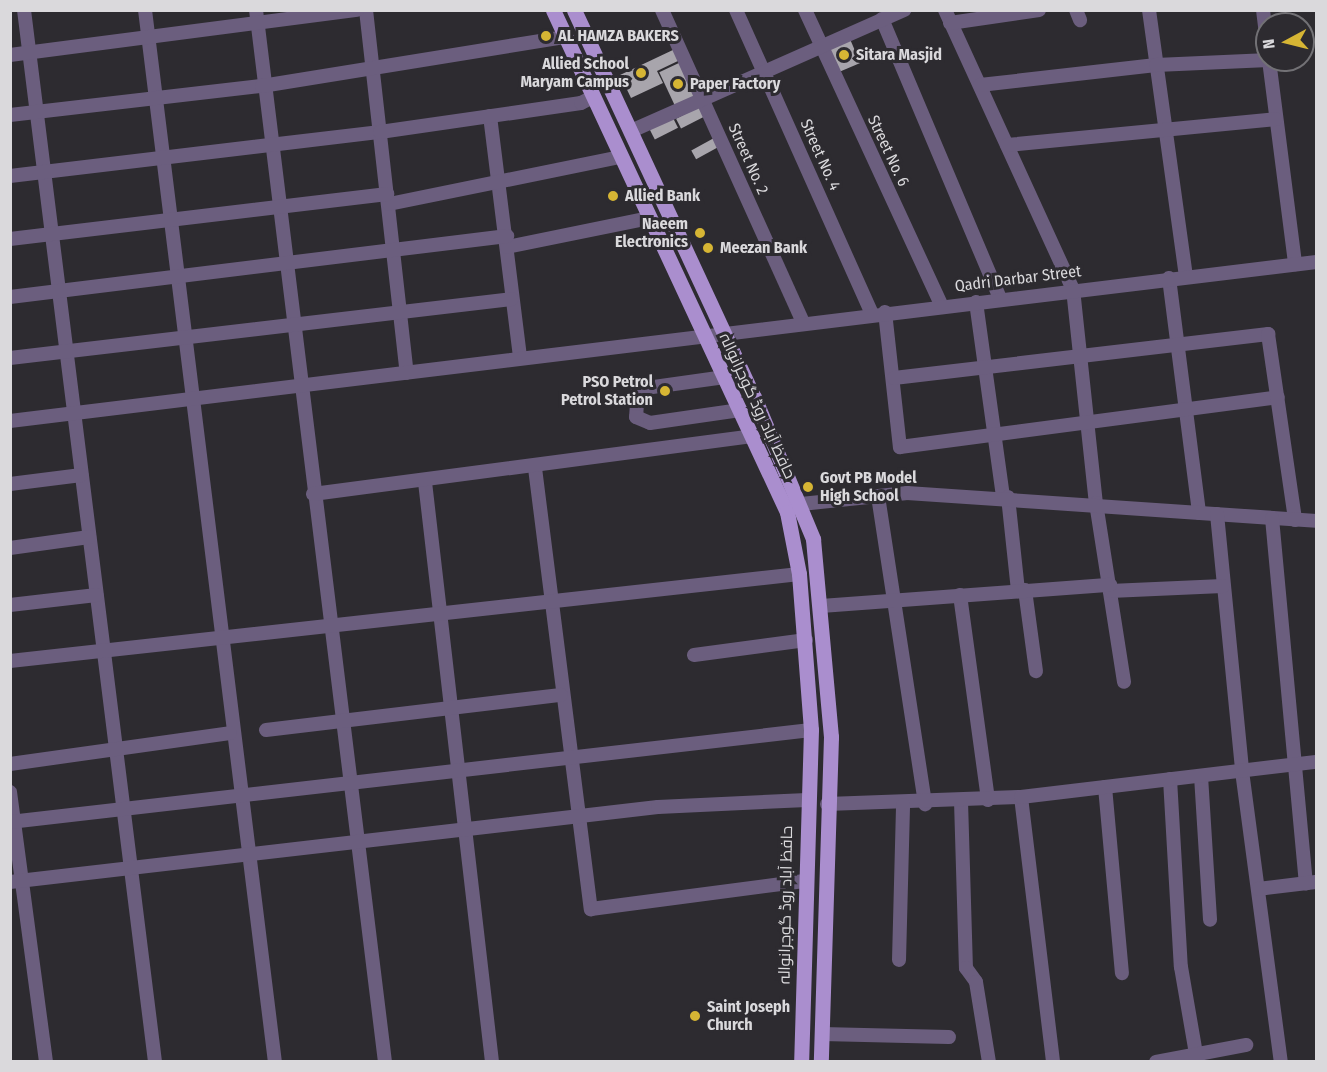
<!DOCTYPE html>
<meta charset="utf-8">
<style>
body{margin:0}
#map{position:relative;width:1327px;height:1072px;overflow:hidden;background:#2d2b30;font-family:"Fira Sans Condensed",Cairo,sans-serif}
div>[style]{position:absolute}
.building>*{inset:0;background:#a8a5ac;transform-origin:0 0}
.minor>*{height:14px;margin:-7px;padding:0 7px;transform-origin:7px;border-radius:7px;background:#6b5e7e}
.major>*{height:15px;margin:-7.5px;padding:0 7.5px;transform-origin:7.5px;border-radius:7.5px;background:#aa8ece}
.dots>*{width:16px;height:16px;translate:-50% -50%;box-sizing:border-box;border:3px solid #2d2b30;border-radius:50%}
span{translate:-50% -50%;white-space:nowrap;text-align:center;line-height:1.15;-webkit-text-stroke:6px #2d2b30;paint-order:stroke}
.poi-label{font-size:16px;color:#dad9dc;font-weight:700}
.left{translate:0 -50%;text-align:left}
.right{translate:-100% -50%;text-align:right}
.street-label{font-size:16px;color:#dad9dc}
.frame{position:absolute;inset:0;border:12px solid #dad9dc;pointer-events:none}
.north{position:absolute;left:1255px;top:12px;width:60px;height:60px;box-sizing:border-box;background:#2d2b30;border:2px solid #727175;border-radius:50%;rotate:263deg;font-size:16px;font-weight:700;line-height:24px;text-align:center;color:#dad9dc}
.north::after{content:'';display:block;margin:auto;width:21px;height:27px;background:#d6b534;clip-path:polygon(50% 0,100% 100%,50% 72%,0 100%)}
</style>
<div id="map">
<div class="building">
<div style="left:850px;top:39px;width:26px;height:23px;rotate:67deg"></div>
<div style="clip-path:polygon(675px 49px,680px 60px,657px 71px,663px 83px,631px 98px,620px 75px)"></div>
<div style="left:681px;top:62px;width:38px;height:24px;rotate:65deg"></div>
<div style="left:701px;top:106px;width:11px;height:28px;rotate:63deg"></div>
<div style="left:673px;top:118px;width:11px;height:26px;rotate:63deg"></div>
<div style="left:714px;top:138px;width:10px;height:26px;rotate:61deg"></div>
</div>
<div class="minor">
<div style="left:24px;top:10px;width:1060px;rotate:82.9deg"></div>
<div style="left:145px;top:10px;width:1060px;rotate:82.96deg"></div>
<div style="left:256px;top:10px;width:1060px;rotate:83.01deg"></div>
<div style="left:366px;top:10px;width:365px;rotate:83.6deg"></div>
<div style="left:662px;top:10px;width:343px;rotate:65.7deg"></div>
<div style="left:736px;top:10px;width:333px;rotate:65.9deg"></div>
<div style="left:805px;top:10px;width:325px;rotate:65.2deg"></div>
<div style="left:945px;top:10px;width:307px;rotate:65.4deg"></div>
<div style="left:1073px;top:289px;width:215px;rotate:83.9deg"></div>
<div style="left:1096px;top:503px;width:181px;rotate:81.1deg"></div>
<div style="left:1076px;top:10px;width:11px;rotate:68deg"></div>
<div style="left:1149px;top:10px;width:269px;rotate:82.1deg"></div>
<div style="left:1263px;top:10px;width:33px;rotate:83deg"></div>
<div style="left:882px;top:19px;width:304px;rotate:67.1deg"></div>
<div style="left:950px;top:23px;width:90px;rotate:-8.3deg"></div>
<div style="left:10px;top:55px;width:350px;rotate:-7.4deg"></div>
<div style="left:1269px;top:60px;width:206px;rotate:82.7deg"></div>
<div style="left:980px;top:85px;width:177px;rotate:-6.5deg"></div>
<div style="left:1156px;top:65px;width:113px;rotate:-2.5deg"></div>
<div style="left:10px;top:115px;width:254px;rotate:-6.6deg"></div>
<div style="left:262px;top:86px;width:306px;rotate:-9.2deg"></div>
<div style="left:490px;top:116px;width:244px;rotate:82.9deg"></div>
<div style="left:631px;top:131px;width:299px;rotate:-23.9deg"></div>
<div style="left:1007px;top:145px;width:270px;rotate:-5.5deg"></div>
<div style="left:10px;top:176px;width:373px;rotate:-6.8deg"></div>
<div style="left:380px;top:132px;width:203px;rotate:-8.2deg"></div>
<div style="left:581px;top:103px;width:13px;rotate:-27deg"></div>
<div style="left:389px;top:204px;width:237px;rotate:-11.5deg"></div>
<div style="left:10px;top:239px;width:380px;rotate:-6.8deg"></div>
<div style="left:507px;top:247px;width:146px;rotate:-11.5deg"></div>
<div style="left:1169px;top:278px;width:237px;rotate:82.7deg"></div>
<div style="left:10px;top:297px;width:501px;rotate:-7deg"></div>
<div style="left:976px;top:302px;width:197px;rotate:82.1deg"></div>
<div style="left:885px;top:312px;width:136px;rotate:83.7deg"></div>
<div style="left:900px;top:447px;width:381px;rotate:-7.5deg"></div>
<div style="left:10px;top:358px;width:505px;rotate:-6.7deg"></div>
<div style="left:725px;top:377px;width:88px;rotate:172.1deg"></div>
<div style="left:638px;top:389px;width:28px;rotate:94deg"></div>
<div style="left:636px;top:417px;width:15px;rotate:23deg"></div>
<div style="left:650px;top:423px;width:91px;rotate:-8.2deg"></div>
<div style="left:894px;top:378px;width:377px;rotate:-6.7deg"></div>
<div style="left:1268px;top:334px;width:188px;rotate:81.7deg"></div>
<div style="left:10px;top:421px;width:1316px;rotate:-6.94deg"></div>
<div style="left:535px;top:468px;width:445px;rotate:82.8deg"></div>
<div style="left:591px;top:909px;width:215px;rotate:-7.5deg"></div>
<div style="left:425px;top:482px;width:584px;rotate:83.41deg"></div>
<div style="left:10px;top:484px;width:72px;rotate:-7.2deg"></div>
<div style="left:313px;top:494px;width:443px;rotate:-7.5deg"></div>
<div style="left:878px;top:496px;width:312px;rotate:81.3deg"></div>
<div style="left:1008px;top:497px;width:94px;rotate:83.9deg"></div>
<div style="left:801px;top:504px;width:107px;rotate:-5.9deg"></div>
<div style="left:907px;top:493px;width:410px;rotate:3.9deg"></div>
<div style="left:1217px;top:514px;width:258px;rotate:84.4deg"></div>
<div style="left:1242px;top:771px;width:294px;rotate:82.4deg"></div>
<div style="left:1272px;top:518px;width:367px;rotate:84.7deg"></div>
<div style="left:10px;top:548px;width:80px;rotate:-7.9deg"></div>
<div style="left:1025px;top:590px;width:82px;rotate:82.3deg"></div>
<div style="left:1110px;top:591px;width:113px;rotate:-2.5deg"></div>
<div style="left:960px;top:595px;width:207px;rotate:82.2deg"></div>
<div style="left:10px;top:605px;width:87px;rotate:-6.6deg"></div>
<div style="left:821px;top:606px;width:290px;rotate:-4.2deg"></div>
<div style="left:694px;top:655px;width:113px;rotate:-7.6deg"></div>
<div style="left:10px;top:661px;width:794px;rotate:-6.29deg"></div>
<div style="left:266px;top:730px;width:297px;rotate:-6.8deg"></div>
<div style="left:10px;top:764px;width:222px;rotate:-8deg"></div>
<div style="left:1201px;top:776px;width:144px;rotate:86.4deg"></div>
<div style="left:1170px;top:779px;width:188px;rotate:86.7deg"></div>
<div style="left:1181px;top:967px;width:88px;rotate:80.2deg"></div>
<div style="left:1105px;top:787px;width:187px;rotate:84.8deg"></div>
<div style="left:10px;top:792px;width:272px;rotate:82.4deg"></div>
<div style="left:1021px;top:797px;width:267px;rotate:83.1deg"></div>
<div style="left:961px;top:801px;width:167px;rotate:88.3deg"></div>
<div style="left:966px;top:968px;width:17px;rotate:54deg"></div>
<div style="left:976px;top:982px;width:81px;rotate:80.8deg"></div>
<div style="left:827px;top:804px;width:194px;rotate:-2.1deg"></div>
<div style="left:1021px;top:797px;width:297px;rotate:-6.8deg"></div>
<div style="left:10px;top:822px;width:806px;rotate:-6.55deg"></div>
<div style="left:10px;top:882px;width:652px;rotate:-6.6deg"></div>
<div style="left:658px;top:807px;width:149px;rotate:-2.7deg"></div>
<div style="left:1258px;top:889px;width:58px;rotate:-6.9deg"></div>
<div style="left:899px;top:960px;width:155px;rotate:-88.5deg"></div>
<div style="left:822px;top:1034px;width:127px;rotate:1.4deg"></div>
<div style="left:1156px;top:1062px;width:92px;rotate:-10.7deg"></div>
</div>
<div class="major">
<div style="left:553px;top:10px;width:554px;rotate:65.01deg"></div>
<div style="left:787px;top:512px;width:63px;rotate:79deg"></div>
<div style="left:799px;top:574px;width:156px;rotate:85.6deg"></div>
<div style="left:811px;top:730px;width:332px;rotate:91.7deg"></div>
<div style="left:574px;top:10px;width:427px;rotate:65.1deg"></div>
<div style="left:754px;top:397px;width:154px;rotate:67.4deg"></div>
<div style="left:813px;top:539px;width:199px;rotate:84.8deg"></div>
<div style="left:831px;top:737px;width:325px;rotate:91.8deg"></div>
</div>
<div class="dots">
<div style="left:546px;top:36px;background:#d6b534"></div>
<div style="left:844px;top:55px;background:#d6b534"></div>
<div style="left:641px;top:73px;background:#d6b534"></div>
<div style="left:678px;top:84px;background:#d6b534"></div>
<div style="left:613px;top:196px;background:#d6b534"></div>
<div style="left:700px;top:233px;background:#d6b534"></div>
<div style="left:708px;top:248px;background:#d6b534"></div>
<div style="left:665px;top:391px;background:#d6b534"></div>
<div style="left:808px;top:487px;background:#d6b534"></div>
<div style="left:695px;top:1016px;background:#d6b534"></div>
</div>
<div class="poi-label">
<span class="left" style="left:558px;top:36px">AL HAMZA BAKERS</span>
<span class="left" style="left:856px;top:55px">Sitara Masjid</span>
<span class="right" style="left:629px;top:73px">Allied School<br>Maryam Campus</span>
<span class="left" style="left:690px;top:84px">Paper Factory</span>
<span class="left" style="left:625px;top:196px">Allied Bank</span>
<span class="right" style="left:688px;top:233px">Naeem<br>Electronics</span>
<span class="left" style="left:720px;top:248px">Meezan Bank</span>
<span class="right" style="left:653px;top:391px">PSO Petrol<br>Petrol Station</span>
<span class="left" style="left:820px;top:487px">Govt PB Model<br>High School</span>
<span class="left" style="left:707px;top:1016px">Saint Joseph<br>Church</span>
</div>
<div class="street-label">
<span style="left:888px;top:151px;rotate:65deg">Street No. 6</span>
<span style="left:820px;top:155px;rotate:66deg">Street No. 4</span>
<span style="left:748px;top:159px;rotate:66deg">Street No. 2</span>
<span style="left:1018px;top:279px;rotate:-7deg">Qadri Darbar Street</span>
<span style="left:757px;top:406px;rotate:65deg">حافظ آباد روڈ گوجرانوالہ</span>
<span style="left:786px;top:905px;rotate:-89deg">حافظ آباد روڈ گوجرانوالہ</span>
</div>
<div class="frame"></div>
<div class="north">N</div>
</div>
